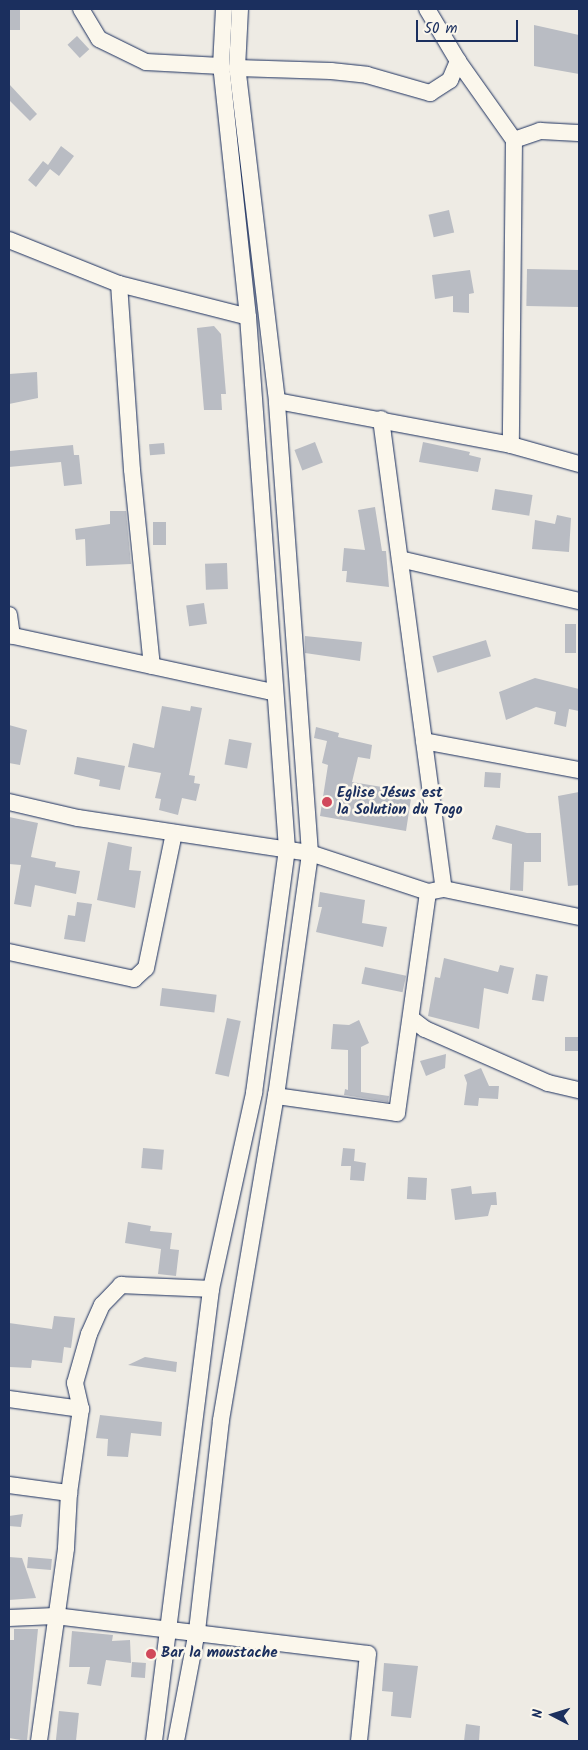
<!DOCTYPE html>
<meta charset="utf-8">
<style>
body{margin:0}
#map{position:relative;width:588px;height:1750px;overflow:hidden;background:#eeebe4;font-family:Kalam,sans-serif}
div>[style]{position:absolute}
.building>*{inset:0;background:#b9bcc3;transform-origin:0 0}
.roads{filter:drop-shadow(0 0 1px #1b2f5e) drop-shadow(0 0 1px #1b2f5e)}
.minor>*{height:16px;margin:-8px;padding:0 8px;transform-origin:8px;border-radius:8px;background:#fbf7ec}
.dots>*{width:14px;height:14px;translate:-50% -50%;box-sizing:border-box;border:2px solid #fbf7ec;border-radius:50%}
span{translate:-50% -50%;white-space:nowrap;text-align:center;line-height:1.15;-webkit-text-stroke:5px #fbf7ec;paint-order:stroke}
.poi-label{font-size:15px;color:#1b2f5e;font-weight:700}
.left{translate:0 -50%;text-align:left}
.frame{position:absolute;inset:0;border:10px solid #1b2f5e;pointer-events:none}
.north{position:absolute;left:528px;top:1690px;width:50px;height:50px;-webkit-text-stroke:4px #fbf7ec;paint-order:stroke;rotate:275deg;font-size:14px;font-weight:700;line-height:20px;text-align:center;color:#1b2f5e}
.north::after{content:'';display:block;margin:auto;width:18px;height:22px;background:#1b2f5e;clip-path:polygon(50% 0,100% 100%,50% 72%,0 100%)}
.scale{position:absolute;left:416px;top:20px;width:102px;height:22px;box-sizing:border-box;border:2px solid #1b2f5e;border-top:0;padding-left:6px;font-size:15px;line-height:18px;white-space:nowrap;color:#1b2f5e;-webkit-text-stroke:4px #fbf7ec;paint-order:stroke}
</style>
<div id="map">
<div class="building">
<div style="left:10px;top:9px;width:10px;height:21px"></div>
<div style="clip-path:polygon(534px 25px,579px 35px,579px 74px,534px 66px)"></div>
<div style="left:77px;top:36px;width:18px;height:13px;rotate:47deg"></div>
<div style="clip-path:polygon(9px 84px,37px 114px,30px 121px,9px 100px)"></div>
<div style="clip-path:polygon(61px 146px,74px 156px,59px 176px,50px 169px,36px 187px,28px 180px,43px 161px,48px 165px)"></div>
<div style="left:449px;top:210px;width:23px;height:21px;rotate:77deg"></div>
<div style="left:527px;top:269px;width:52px;height:37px;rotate:1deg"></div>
<div style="clip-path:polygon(470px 270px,474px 293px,469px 294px,469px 313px,453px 312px,453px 296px,435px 299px,432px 275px)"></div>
<div style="clip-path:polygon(214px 326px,221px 334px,226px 394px,221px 394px,222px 410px,204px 410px,197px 328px)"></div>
<div style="clip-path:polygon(37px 372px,38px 398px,9px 404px,9px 374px)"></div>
<div style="left:315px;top:442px;width:22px;height:22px;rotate:69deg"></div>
<div style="clip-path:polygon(423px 442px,470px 452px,469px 455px,481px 458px,478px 472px,419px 462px)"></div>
<div style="left:164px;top:443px;width:11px;height:15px;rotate:85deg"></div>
<div style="clip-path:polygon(73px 445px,74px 455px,79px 455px,82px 484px,64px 486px,61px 462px,9px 467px,9px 451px)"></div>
<div style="left:495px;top:489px;width:38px;height:21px;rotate:9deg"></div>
<div style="clip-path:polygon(375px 507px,382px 551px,386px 551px,389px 587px,346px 582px,347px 571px,342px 571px,344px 548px,365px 550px,358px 510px)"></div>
<div style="clip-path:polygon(110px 511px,126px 511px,131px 564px,86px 566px,85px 539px,76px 540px,75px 529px,110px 524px)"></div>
<div style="clip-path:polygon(557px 515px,571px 518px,569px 552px,532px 549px,535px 520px,555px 524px)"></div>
<div style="left:153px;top:522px;width:13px;height:23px"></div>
<div style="left:227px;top:563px;width:26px;height:22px;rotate:88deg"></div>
<div style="left:204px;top:603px;width:21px;height:18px;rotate:82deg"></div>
<div style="left:565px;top:624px;width:11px;height:29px"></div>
<div style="clip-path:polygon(305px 636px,362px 642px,360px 661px,305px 653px)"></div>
<div style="left:486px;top:640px;width:17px;height:56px;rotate:73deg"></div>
<div style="clip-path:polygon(535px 678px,579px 689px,579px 711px,569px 709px,566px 727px,554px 724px,556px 712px,536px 707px,506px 720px,499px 692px)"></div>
<div style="clip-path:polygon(162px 706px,190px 711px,191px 706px,202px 708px,189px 775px,195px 776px,194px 783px,200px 784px,196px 801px,182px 798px,178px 815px,159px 810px,161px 799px,155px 798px,161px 773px,128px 767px,133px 743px,154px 748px)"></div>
<div style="clip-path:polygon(9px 725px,27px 730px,20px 765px,9px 763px)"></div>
<div style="clip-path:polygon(316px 727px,339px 733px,338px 737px,372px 745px,370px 759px,358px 757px,352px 782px,412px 792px,406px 831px,320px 816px,328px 765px,322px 763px,327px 741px,314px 738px)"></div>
<div style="left:229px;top:739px;width:23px;height:26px;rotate:10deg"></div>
<div style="clip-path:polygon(77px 757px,125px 766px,120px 790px,99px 786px,100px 780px,74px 774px)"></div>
<div style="left:485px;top:772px;width:16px;height:15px;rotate:4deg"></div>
<div style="clip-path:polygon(579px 792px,579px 885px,568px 886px,558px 796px)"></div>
<div style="clip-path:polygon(9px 817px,38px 823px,31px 857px,56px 862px,55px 867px,80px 871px,76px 894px,35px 885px,31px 907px,14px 904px,21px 865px,9px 864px)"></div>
<div style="clip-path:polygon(496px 825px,527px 833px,541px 833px,541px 862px,524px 862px,523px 891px,510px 890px,512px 844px,492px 839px)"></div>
<div style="clip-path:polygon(108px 842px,132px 847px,129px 870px,141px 871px,135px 908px,97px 900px)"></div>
<div style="clip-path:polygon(320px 892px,365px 900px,362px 923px,387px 927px,383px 947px,316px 932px,322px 907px,318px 907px)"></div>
<div style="clip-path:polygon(77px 902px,92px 904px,85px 942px,64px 939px,68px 915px,75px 916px)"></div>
<div style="clip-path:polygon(444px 958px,498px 972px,500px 965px,514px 968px,508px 994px,484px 988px,479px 1029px,428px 1016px,435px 977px,440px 978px)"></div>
<div style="left:365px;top:967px;width:42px;height:17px;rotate:12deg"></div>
<div style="left:536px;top:974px;width:12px;height:26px;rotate:9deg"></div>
<div style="left:162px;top:988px;width:55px;height:18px;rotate:7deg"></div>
<div style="left:227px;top:1018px;width:14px;height:57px;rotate:12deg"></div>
<div style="clip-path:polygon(359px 1020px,369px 1043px,361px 1047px,361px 1092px,389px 1096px,388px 1102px,344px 1095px,345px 1089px,348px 1090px,348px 1050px,331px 1049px,333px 1024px,349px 1025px)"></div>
<div style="left:565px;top:1037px;width:14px;height:14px"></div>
<div style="clip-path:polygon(446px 1054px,445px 1068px,426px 1076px,420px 1061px)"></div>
<div style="clip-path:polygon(481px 1068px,489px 1086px,499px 1086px,498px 1099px,479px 1098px,478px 1106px,464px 1105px,467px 1083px,464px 1075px)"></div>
<div style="left:143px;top:1148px;width:21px;height:20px;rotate:5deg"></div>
<div style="clip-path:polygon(343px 1148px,355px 1149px,354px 1161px,366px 1163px,364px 1181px,350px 1180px,351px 1166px,341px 1166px)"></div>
<div style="left:408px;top:1177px;width:19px;height:22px;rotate:3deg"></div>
<div style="clip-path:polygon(471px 1186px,472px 1194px,496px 1192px,497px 1205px,491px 1205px,488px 1216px,455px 1220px,451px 1189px)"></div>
<div style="clip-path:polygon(128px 1222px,151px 1226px,150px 1231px,172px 1233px,170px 1249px,179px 1250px,176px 1276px,158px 1274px,161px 1249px,125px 1243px)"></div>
<div style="clip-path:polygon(54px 1316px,75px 1318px,71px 1348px,64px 1347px,62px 1363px,32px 1360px,31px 1368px,9px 1367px,9px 1323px,52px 1329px)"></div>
<div style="clip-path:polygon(145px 1357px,177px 1362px,176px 1372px,128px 1365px)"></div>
<div style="clip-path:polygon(100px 1415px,162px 1422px,161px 1436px,131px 1433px,128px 1457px,107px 1456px,108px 1439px,96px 1438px)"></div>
<div style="clip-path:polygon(23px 1514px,21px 1527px,9px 1526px,9px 1516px)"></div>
<div style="clip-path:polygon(9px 1557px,22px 1558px,36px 1598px,9px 1600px)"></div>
<div style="left:28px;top:1557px;width:24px;height:11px;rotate:5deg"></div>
<div style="clip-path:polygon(14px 1629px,38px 1629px,27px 1741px,9px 1738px,9px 1640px,14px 1640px)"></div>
<div style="clip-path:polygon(72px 1631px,113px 1635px,112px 1641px,130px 1640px,131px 1663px,106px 1660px,101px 1686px,87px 1684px,90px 1667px,69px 1667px)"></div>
<div style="left:132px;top:1662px;width:14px;height:15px;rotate:4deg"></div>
<div style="clip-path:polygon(384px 1663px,418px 1666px,411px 1718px,391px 1716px,393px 1692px,382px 1691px)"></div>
<div style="left:59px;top:1711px;width:20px;height:30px;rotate:6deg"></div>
<div style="clip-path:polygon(466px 1724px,480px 1726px,479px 1741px,464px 1741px)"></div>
</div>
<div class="roads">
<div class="minor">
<div style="left:81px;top:9px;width:35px;rotate:59deg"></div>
<div style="left:99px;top:39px;width:52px;rotate:26.1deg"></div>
<div style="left:146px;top:62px;width:75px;rotate:3.1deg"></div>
<div style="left:427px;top:9px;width:61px;rotate:59.2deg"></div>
<div style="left:458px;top:61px;width:97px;rotate:54.7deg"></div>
<div style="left:514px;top:140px;width:305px;rotate:90.6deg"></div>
<div style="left:237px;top:68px;width:94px;rotate:1.8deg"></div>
<div style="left:331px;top:71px;width:36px;rotate:6deg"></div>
<div style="left:367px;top:75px;width:66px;rotate:15.9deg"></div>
<div style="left:430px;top:93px;width:24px;rotate:-33deg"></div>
<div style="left:450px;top:80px;width:21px;rotate:-67deg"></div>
<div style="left:514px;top:140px;width:28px;rotate:-19deg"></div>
<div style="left:540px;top:131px;width:39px;rotate:3deg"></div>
<div style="left:9px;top:240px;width:118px;rotate:21.8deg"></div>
<div style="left:119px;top:284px;width:133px;rotate:14.3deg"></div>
<div style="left:119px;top:284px;width:186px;rotate:86deg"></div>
<div style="left:132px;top:470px;width:197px;rotate:84.2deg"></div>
<div style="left:277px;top:401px;width:238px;rotate:10.6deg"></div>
<div style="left:511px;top:445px;width:71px;rotate:15.6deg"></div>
<div style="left:381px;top:419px;width:474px;rotate:82.4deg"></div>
<div style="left:400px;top:559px;width:184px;rotate:13.2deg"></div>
<div style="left:9px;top:615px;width:21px;rotate:82deg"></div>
<div style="left:9px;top:635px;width:270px;rotate:12.2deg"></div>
<div style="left:424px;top:741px;width:158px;rotate:10.6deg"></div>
<div style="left:9px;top:802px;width:71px;rotate:13.1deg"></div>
<div style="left:78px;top:818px;width:235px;rotate:8.6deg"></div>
<div style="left:310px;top:853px;width:124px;rotate:18.3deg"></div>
<div style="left:428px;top:892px;width:16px;rotate:-11deg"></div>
<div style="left:444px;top:889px;width:138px;rotate:11.7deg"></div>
<div style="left:9px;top:952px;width:128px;rotate:12.2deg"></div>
<div style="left:134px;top:979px;width:16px;rotate:-43deg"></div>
<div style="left:146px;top:968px;width:138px;rotate:-78.3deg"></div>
<div style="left:412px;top:1019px;width:16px;rotate:38deg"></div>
<div style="left:425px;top:1029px;width:134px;rotate:23.7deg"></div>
<div style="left:548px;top:1083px;width:32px;rotate:13deg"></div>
<div style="left:276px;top:1096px;width:122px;rotate:8deg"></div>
<div style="left:397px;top:1113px;width:223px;rotate:-82deg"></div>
<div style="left:9px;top:1399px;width:73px;rotate:7.9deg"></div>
<div style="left:9px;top:1485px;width:61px;rotate:7.6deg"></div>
<div style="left:9px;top:1618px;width:46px;rotate:-2.5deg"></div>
<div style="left:55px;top:1616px;width:315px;rotate:6.9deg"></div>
<div style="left:368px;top:1654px;width:87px;rotate:95.9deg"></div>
<div style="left:39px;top:1741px;width:195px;rotate:-82deg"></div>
<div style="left:66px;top:1548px;width:55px;rotate:-86.9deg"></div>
<div style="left:69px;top:1493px;width:85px;rotate:-81.9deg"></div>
<div style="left:81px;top:1409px;width:27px;rotate:-103deg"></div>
<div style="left:75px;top:1383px;width:51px;rotate:-74.1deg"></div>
<div style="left:89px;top:1334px;width:32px;rotate:-66deg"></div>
<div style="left:102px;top:1305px;width:28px;rotate:-46deg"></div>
<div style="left:121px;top:1285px;width:90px;rotate:2.5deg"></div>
<div style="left:154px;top:1741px;width:456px;rotate:-82.8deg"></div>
<div style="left:211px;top:1289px;width:201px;rotate:-77.6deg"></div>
<div style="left:254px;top:1093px;width:246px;rotate:-82.3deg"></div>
<div style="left:287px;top:849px;width:533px;rotate:-94.19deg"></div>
<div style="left:248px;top:317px;width:252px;rotate:-96.1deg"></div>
<div style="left:221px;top:66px;width:57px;rotate:-87deg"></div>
<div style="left:176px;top:1741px;width:112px;rotate:-79.2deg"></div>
<div style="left:197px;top:1631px;width:212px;rotate:-83.5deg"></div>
<div style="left:221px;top:1420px;width:329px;rotate:-80.4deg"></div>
<div style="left:276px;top:1096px;width:245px;rotate:-82deg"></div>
<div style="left:310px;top:853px;width:453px;rotate:-94.2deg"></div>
<div style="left:277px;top:401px;width:335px;rotate:-96.8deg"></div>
<div style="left:237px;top:68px;width:59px;rotate:-87.1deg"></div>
</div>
</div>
<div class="dots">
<div style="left:327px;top:802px;background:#d1495b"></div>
<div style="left:151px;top:1654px;background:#d1495b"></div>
</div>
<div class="poi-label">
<span class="left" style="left:337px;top:802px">Eglise Jésus est<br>la Solution du Togo</span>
<span class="left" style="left:161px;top:1654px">Bar la moustache</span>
</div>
<div class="frame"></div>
<div class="north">N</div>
<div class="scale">50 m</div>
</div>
